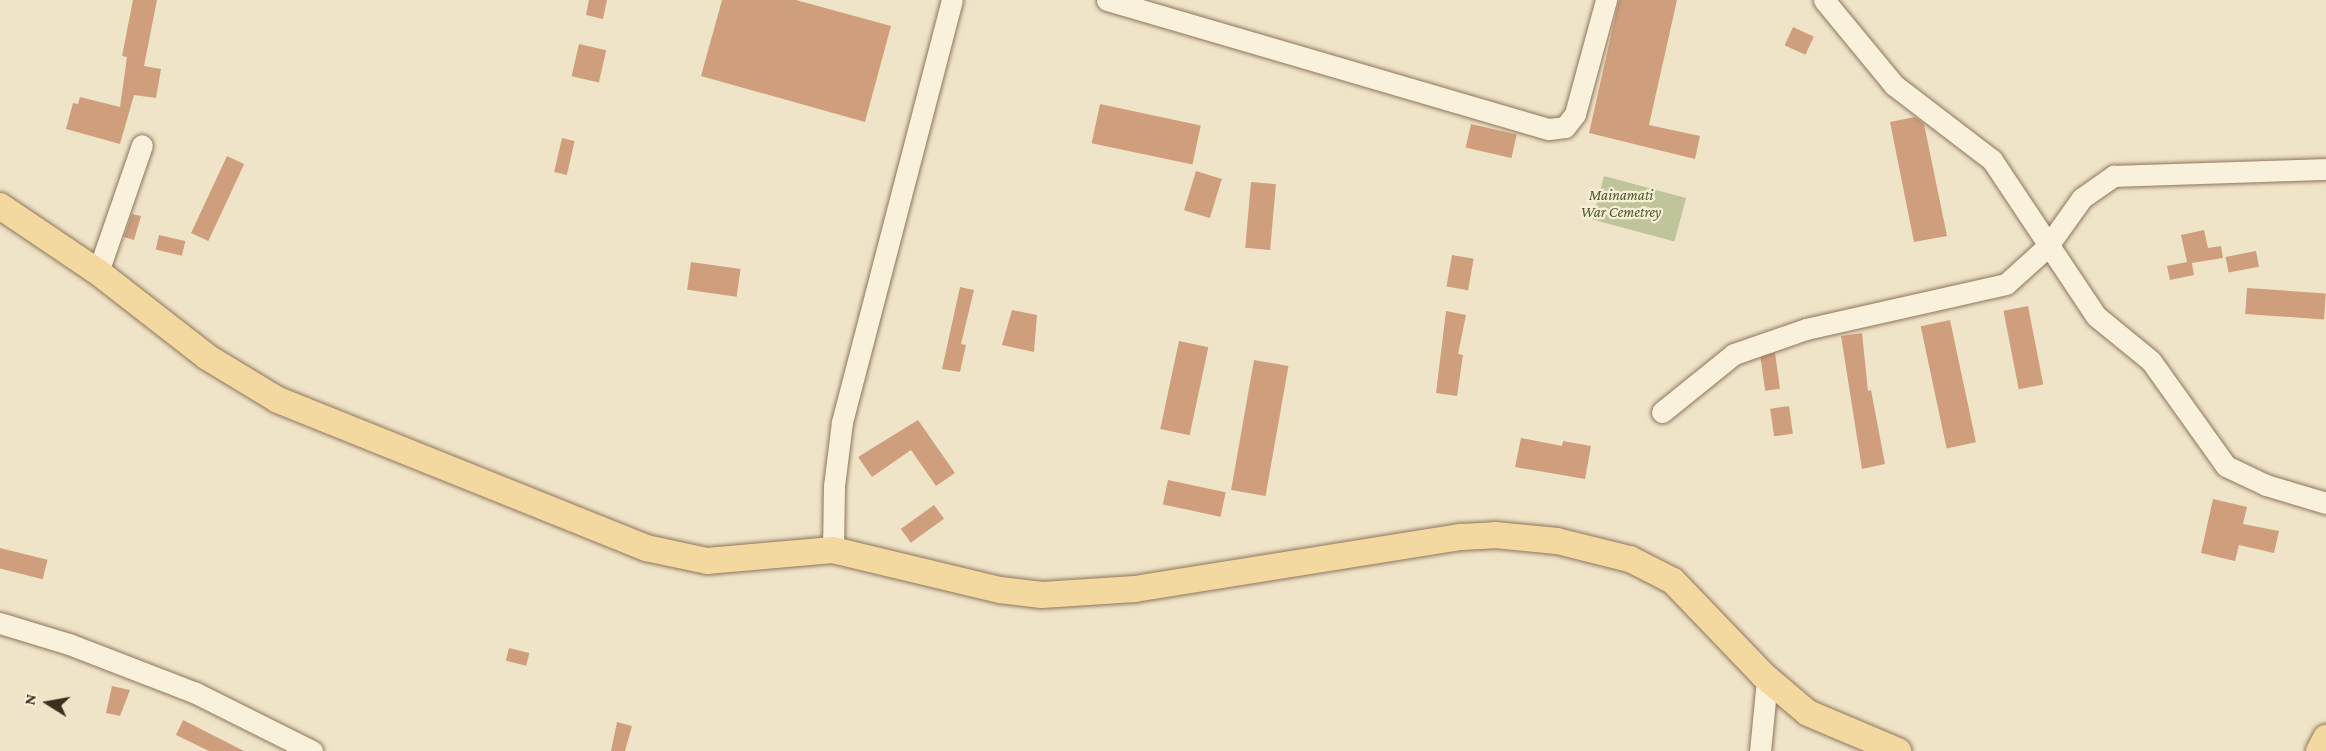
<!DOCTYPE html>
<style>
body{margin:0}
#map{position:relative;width:2326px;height:751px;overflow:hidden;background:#f0e4c8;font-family:"Crimson Pro",serif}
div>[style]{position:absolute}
.cemetery>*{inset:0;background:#bfc49a;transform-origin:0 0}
.building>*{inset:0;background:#cf9f7d;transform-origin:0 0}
.roads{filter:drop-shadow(0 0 2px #8d765c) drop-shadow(0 0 2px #8d765c)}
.minor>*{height:21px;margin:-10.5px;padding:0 10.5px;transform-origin:10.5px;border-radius:10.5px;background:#faf1dc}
.major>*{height:26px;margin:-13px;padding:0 13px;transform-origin:13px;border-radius:13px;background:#f3d9a0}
span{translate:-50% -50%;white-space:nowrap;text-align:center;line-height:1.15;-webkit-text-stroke:4.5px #f7eed8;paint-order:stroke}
.park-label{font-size:15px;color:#4d5a26;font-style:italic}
.north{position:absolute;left:18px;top:673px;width:60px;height:60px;-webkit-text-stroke:4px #f7eed8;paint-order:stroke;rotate:281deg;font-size:16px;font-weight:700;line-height:24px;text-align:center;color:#3d2e20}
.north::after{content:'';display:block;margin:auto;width:21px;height:27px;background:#3d2e20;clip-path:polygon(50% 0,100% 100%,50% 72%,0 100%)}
</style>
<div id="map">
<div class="cemetery">
<div style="left:1604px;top:176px;width:85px;height:45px;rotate:15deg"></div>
</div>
<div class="building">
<div style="clip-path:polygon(133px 0,157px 0,144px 66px,161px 69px,156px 98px,134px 95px,120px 144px,66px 129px,73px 103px,78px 104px,80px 97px,120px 107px,127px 57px,122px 56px)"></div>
<div style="clip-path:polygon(589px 0,607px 0,603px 19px,586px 15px)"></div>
<div style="clip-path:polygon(722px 0,796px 0,891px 26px,865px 122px,701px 76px)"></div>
<div style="clip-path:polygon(1619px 0,1677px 0,1649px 125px,1700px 136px,1695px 159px,1589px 133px)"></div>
<div style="left:1793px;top:27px;width:23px;height:20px;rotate:25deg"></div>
<div style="left:579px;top:44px;width:28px;height:33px;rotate:13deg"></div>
<div style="left:1100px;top:104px;width:103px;height:40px;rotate:12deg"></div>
<div style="clip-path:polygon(1915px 117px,1924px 124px,1947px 236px,1914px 242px,1890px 122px)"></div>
<div style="left:1471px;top:124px;width:47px;height:24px;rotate:13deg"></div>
<div style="left:562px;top:138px;width:13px;height:35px;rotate:13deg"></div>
<div style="left:227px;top:156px;width:19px;height:85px;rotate:25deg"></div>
<div style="left:1196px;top:171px;width:27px;height:41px;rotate:17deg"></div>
<div style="left:1251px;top:182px;width:25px;height:66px;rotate:5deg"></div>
<div style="clip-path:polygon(132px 214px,141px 216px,134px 240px,124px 237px)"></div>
<div style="clip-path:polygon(2204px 230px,2208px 248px,2221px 246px,2223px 258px,2192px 263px,2194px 275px,2170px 280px,2167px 266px,2187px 262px,2181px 235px)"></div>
<div style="left:159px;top:235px;width:27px;height:15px;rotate:13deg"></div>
<div style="left:2256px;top:251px;width:16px;height:31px;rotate:79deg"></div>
<div style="left:1452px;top:255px;width:22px;height:32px;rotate:10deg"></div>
<div style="left:691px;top:262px;width:50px;height:28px;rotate:8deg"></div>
<div style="clip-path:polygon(960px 287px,974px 290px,961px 344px,966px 345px,960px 372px,942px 369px)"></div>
<div style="left:2247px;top:288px;width:79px;height:26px;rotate:4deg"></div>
<div style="left:2028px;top:306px;width:80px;height:25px;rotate:79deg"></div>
<div style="clip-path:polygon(1012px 310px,1037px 315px,1034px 352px,1002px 345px)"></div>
<div style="clip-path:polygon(1446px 311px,1466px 315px,1458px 354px,1463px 355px,1457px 396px,1436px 393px)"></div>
<div style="left:1950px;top:320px;width:125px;height:30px;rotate:78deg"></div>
<div style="clip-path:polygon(1862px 333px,1868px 391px,1871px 390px,1885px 464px,1862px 469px,1841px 336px)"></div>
<div style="left:1179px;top:341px;width:30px;height:90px;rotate:12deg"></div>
<div style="left:1775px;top:353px;width:36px;height:15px;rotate:82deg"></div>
<div style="left:1254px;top:360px;width:35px;height:132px;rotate:10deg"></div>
<div style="left:1789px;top:406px;width:28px;height:19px;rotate:82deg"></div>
<div style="clip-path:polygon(918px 420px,955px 473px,936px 486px,911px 450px,872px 477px,858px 457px)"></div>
<div style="clip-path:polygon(1521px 438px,1562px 446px,1563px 441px,1591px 446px,1585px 479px,1515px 467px)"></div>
<div style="left:1168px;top:480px;width:59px;height:25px;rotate:12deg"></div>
<div style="clip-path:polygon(2213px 499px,2247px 507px,2243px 524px,2279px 531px,2274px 553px,2239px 545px,2235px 561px,2201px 553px)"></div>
<div style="left:934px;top:505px;width:17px;height:41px;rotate:54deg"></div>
<div style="left:0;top:548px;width:49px;height:20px;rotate:14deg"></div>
<div style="left:509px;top:648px;width:21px;height:13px;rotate:14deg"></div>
<div style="clip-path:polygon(112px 686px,130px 690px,120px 716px,106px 713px)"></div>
<div style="clip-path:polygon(183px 720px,244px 751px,209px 751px,176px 735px)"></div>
<div style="clip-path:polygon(617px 722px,632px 726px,625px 751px,611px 751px)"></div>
</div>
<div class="roads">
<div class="minor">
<div style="left:1107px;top:0;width:460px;rotate:16.3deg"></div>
<div style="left:1549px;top:129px;width:16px;rotate:-7deg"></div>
<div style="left:1565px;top:127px;width:16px;rotate:-52deg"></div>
<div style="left:1575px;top:114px;width:118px;rotate:-74.8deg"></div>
<div style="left:1824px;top:0;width:110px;rotate:50.5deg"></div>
<div style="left:1894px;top:85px;width:123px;rotate:37.4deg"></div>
<div style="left:1992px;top:160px;width:187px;rotate:56.3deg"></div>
<div style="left:2096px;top:316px;width:71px;rotate:39.3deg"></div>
<div style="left:2151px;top:361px;width:129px;rotate:54.5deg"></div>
<div style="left:2226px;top:466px;width:44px;rotate:25.4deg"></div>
<div style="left:2266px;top:485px;width:63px;rotate:16.7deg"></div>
<div style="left:98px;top:272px;width:134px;rotate:-70.9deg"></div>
<div style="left:1662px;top:412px;width:92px;rotate:-38.9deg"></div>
<div style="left:1734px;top:354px;width:76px;rotate:-19.1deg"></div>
<div style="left:1806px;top:329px;width:205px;rotate:-12.7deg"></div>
<div style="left:2006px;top:284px;width:55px;rotate:-42.1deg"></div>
<div style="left:2047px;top:247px;width:60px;rotate:-54.5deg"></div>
<div style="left:2082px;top:198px;width:39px;rotate:-35deg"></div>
<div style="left:2114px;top:176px;width:212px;rotate:-1.9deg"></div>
<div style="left:833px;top:550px;width:64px;rotate:-89.1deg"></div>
<div style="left:834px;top:486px;width:64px;rotate:-82.9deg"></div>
<div style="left:842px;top:422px;width:436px;rotate:-75.4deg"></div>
<div style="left:0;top:623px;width:72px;rotate:16.9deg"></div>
<div style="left:69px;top:644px;width:136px;rotate:21.1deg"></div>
<div style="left:196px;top:693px;width:130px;rotate:26.6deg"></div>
<div style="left:1760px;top:751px;width:72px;rotate:-84.4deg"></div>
</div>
<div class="major">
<div style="left:0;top:206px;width:118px;rotate:34deg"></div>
<div style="left:98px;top:272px;width:138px;rotate:37.9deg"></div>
<div style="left:207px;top:357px;width:83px;rotate:31.2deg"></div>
<div style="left:278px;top:400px;width:397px;rotate:21.9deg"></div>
<div style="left:646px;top:548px;width:62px;rotate:12deg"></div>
<div style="left:707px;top:561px;width:126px;rotate:-5deg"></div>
<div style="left:833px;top:550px;width:172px;rotate:13.5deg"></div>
<div style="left:1000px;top:590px;width:42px;rotate:6.8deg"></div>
<div style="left:1042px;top:595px;width:93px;rotate:-3.7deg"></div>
<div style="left:1135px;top:589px;width:330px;rotate:-9.1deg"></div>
<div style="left:1461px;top:537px;width:34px;rotate:-3deg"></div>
<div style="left:1495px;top:535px;width:62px;rotate:5.5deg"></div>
<div style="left:1557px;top:541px;width:75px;rotate:13.9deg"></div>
<div style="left:1630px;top:559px;width:48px;rotate:27.1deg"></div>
<div style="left:1673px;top:581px;width:130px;rotate:46.2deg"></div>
<div style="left:1763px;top:675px;width:59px;rotate:40.2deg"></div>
<div style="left:1808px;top:713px;width:98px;rotate:22.9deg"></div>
<div style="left:2319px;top:751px;width:15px;rotate:-62deg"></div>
</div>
</div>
<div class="park-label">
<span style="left:1621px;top:204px">Mainamati<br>War Cemetrey</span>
</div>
<div class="north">N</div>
</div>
